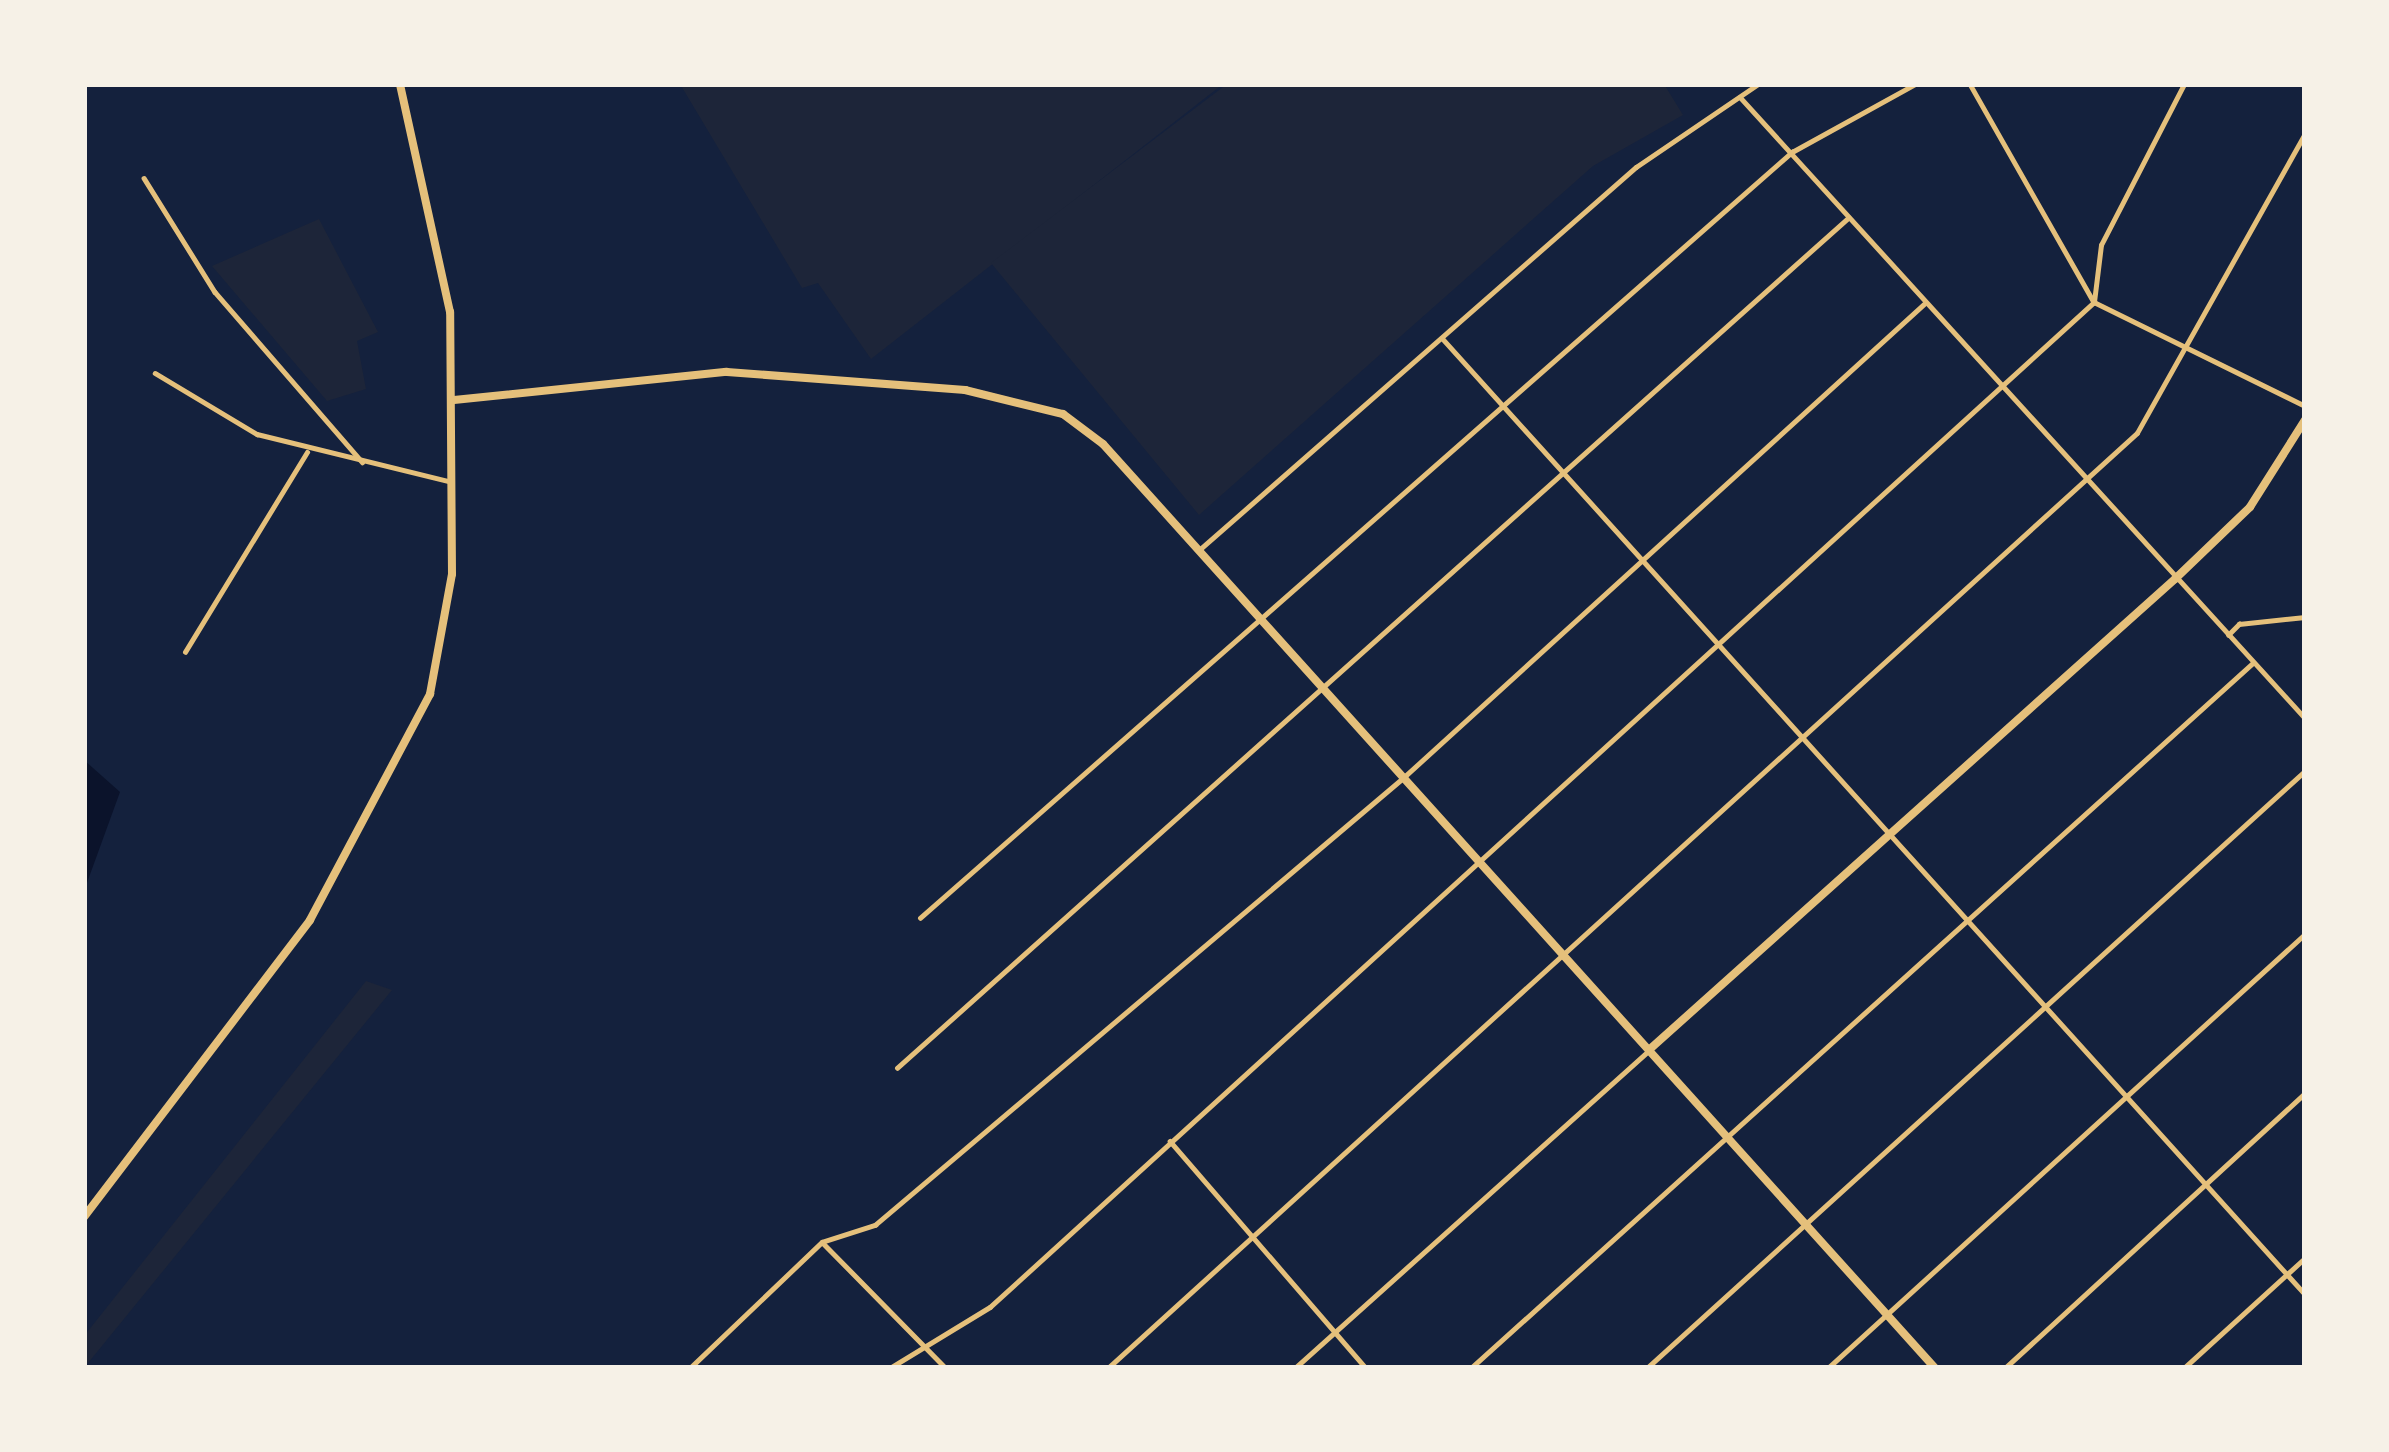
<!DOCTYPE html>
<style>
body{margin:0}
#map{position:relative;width:2389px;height:1452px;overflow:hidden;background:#14213d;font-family:"Fira Sans",sans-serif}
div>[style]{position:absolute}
.green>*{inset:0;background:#1d2539}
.water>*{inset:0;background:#0b132b}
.minor>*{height:4.5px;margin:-2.25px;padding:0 2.25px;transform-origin:2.25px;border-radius:2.25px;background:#e5c07b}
.secondary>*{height:8px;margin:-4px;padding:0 4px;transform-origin:4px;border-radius:4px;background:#e5c07b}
span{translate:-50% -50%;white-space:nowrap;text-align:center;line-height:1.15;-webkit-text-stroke:9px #f6f1e7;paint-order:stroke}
.frame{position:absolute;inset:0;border:87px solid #f6f1e7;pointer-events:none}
</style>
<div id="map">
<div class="green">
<div style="clip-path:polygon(680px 84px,1223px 84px,871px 359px,818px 283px,802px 288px)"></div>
<div style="clip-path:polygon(1227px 84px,1664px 84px,1683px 115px,1593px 166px,1199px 515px,991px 263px)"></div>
<div style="clip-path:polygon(319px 219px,378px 332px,357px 341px,366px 389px,327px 401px,212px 266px)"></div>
<div style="clip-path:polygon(366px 981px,392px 990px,84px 1368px,84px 1336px)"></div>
</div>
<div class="water">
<div style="clip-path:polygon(84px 760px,120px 792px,84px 891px)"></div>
</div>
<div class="minor">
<div style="left:1970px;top:84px;width:251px;rotate:60.4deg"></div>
<div style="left:2094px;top:302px;width:235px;rotate:26.2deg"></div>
<div style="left:1740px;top:97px;width:840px;rotate:47.7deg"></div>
<div style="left:144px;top:178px;width:134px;rotate:58.1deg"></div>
<div style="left:215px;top:292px;width:225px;rotate:49.1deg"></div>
<div style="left:1442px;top:338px;width:1288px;rotate:47.93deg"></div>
<div style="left:155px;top:373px;width:119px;rotate:30.9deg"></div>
<div style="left:257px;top:434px;width:198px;rotate:13.8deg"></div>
<div style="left:1198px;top:551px;width:582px;rotate:-41.24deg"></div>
<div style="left:1636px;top:167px;width:148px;rotate:-34.2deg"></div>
<div style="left:2228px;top:635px;width:16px;rotate:-45deg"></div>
<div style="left:2239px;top:624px;width:66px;rotate:-6.1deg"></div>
<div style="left:185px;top:652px;width:234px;rotate:-58.6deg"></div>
<div style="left:920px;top:918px;width:1161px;rotate:-41.3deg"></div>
<div style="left:1792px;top:152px;width:141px;rotate:-28.9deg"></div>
<div style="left:897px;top:1068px;width:1276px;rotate:-41.79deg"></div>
<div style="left:1170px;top:1141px;width:300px;rotate:49.2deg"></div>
<div style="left:824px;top:1244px;width:174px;rotate:45.5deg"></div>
<div style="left:690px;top:1368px;width:182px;rotate:-43.7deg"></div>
<div style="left:822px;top:1242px;width:56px;rotate:-17.8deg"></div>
<div style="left:875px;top:1225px;width:692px;rotate:-40.25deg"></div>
<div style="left:1403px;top:778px;width:704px;rotate:-42.3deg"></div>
<div style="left:890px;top:1368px;width:117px;rotate:-31.4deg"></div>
<div style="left:990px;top:1307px;width:1493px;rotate:-42.31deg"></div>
<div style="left:2094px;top:302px;width:57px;rotate:-83deg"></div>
<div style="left:2101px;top:245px;width:181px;rotate:-62.7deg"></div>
<div style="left:1108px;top:1368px;width:1390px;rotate:-42.26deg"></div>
<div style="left:2137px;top:433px;width:343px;rotate:-60.7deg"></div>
<div style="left:1295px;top:1368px;width:474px;rotate:-41.9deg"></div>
<div style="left:1471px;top:1368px;width:1053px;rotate:-42.04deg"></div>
<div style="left:1647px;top:1368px;width:888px;rotate:-42.22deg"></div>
<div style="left:1828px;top:1368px;width:645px;rotate:-42.3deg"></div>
<div style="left:2005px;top:1368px;width:407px;rotate:-42.5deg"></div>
<div style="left:2184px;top:1368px;width:164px;rotate:-42.3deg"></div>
</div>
<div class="secondary">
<div style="left:454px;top:400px;width:274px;rotate:-5.9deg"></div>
<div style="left:727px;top:372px;width:239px;rotate:4.3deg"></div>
<div style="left:965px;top:390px;width:101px;rotate:13.8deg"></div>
<div style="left:1063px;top:414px;width:50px;rotate:36.9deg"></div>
<div style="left:1103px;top:444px;width:1243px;rotate:48deg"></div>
<div style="left:1650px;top:1049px;width:705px;rotate:-41.84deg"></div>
<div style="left:2175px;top:579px;width:104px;rotate:-43.8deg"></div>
<div style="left:2250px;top:507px;width:103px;rotate:-57.7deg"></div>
<div style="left:84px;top:1217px;width:373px;rotate:-52.7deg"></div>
<div style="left:310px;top:920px;width:256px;rotate:-62deg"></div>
<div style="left:430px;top:694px;width:122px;rotate:-79.6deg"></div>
<div style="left:452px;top:574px;width:262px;rotate:-90.4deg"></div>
<div style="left:450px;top:312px;width:233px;rotate:-102.4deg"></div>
</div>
<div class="frame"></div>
</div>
